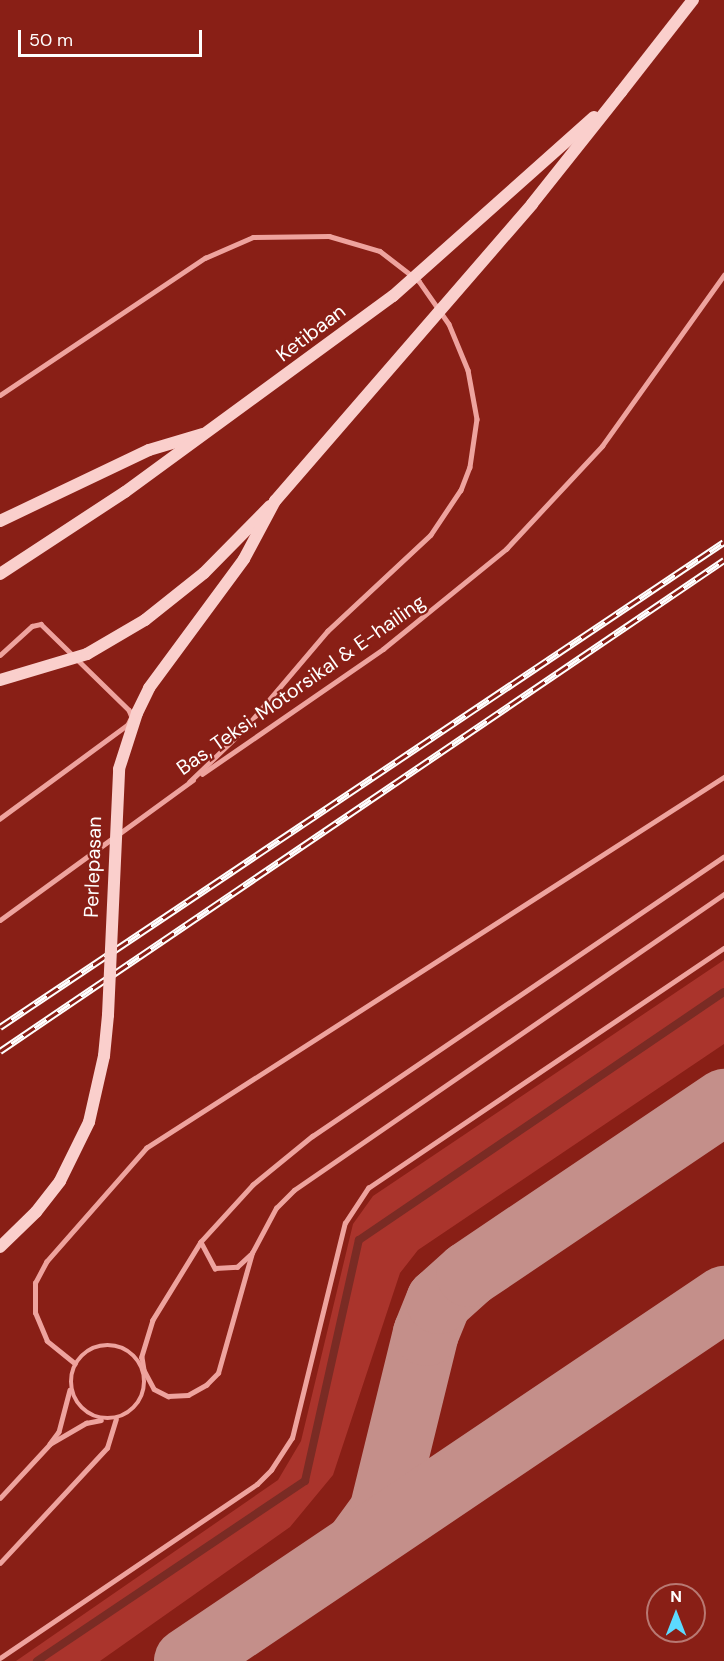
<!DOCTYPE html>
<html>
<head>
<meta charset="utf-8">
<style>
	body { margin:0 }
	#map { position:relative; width:724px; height:1661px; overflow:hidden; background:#891f16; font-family:"DM Sans",sans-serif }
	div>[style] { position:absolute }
	.green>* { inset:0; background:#aa342c }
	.stream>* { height:8px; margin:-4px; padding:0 4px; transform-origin:4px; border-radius:4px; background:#7a2b24 }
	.taxiway>* { height:66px; margin:-33px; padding:0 33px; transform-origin:33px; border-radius:33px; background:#c48f8a }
	.service>* { height:4.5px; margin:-2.25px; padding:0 2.25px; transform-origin:2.25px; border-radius:2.25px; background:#eea39e }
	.service>.ring { margin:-2.25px; padding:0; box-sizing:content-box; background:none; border:4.5px solid #eea39e; border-radius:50% }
	.secondary>* { height:12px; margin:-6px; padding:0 6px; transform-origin:6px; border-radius:6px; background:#facfcc }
	.rail>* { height:7px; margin-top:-3.5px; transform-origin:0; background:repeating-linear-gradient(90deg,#891f16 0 14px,#fff 0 28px); box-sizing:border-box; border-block:2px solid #fff }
	.secondary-bridge>* { height:12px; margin:-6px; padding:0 6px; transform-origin:6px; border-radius:6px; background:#facfcc }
	span { translate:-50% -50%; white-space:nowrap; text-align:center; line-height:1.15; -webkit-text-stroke:4.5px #891f16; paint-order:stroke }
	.street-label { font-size:20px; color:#fff }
	.north { position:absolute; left:646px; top:1583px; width:60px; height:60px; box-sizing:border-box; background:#891f16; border:2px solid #b87973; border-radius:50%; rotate:0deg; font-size:16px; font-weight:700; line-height:24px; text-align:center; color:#fff }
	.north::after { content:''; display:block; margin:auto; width:21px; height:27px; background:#5cdaff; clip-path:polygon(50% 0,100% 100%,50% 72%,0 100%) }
	.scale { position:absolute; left:18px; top:30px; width:184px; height:27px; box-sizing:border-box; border:3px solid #fff; border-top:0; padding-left:8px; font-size:18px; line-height:21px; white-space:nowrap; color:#fff; -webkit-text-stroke:4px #891f16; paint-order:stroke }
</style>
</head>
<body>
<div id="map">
	<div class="green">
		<i style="clip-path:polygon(724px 960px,724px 1044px,418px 1250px,400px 1273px,333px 1475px,290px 1527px,100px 1661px,16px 1661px,278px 1480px,301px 1441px,353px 1224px,373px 1196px)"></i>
	</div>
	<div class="stream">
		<i style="left:37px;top:1661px;width:323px;rotate:-33.9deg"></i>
		<i style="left:305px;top:1481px;width:247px;rotate:-77.4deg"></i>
		<i style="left:359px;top:1240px;width:441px;rotate:-34.2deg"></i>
	</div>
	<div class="taxiway">
		<i style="left:358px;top:1545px;width:41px;rotate:-54deg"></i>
		<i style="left:382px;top:1512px;width:184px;rotate:-76.2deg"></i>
		<i style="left:426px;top:1333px;width:35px;rotate:-68deg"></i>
		<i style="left:439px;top:1301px;width:40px;rotate:-42deg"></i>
		<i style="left:469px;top:1274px;width:308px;rotate:-34deg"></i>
		<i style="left:187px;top:1661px;width:648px;rotate:-33.98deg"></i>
	</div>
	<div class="service">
		<i style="left:0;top:395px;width:247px;rotate:-33.8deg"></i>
		<i style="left:205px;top:258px;width:52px;rotate:-23.6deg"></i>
		<i style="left:253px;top:237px;width:76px;rotate:-0.8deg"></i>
		<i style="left:329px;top:236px;width:53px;rotate:16.4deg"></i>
		<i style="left:380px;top:251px;width:49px;rotate:37.6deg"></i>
		<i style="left:419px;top:281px;width:52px;rotate:55.1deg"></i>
		<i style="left:449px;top:324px;width:50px;rotate:67.6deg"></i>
		<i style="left:468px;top:370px;width:50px;rotate:79.6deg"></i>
		<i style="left:477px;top:419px;width:49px;rotate:98.3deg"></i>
		<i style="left:470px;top:467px;width:25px;rotate:111deg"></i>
		<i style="left:461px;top:490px;width:54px;rotate:123.7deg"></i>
		<i style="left:431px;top:535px;width:141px;rotate:137deg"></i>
		<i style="left:328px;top:631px;width:130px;rotate:130.3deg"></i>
		<i style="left:244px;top:730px;width:75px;rotate:136.1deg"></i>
		<i style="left:0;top:655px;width:43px;rotate:-42.2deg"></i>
		<i style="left:32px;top:626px;width:9px;rotate:-13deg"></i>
		<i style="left:41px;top:624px;width:123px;rotate:44.3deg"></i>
		<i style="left:129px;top:710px;width:8px;rotate:67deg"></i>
		<i style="left:132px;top:717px;width:9px;rotate:117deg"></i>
		<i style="left:128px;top:725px;width:159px;rotate:143.7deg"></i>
		<i style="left:202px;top:774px;width:220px;rotate:-34.6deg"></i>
		<i style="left:383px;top:649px;width:159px;rotate:-39.1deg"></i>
		<i style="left:506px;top:549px;width:141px;rotate:-47deg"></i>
		<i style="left:602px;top:446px;width:210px;rotate:-54.5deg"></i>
		<i style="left:120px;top:833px;width:90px;rotate:-36deg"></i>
		<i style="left:724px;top:857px;width:497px;rotate:145.8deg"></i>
		<i style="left:313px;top:1136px;width:77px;rotate:140.8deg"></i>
		<i style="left:253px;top:1185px;width:77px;rotate:132.4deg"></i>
		<i style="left:201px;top:1242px;width:92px;rotate:121.6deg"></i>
		<i style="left:153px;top:1320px;width:39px;rotate:107deg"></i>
		<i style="left:142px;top:1357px;width:13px;rotate:81deg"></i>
		<i style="left:144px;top:1370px;width:21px;rotate:62deg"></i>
		<i style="left:154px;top:1389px;width:16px;rotate:27deg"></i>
		<i style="left:168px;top:1396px;width:20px;rotate:-3deg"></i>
		<i style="left:188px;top:1395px;width:21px;rotate:-29deg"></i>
		<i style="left:206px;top:1385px;width:17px;rotate:-45deg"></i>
		<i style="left:218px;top:1373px;width:125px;rotate:-74.2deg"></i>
		<i style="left:252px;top:1253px;width:51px;rotate:-61.9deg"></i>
		<i style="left:276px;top:1208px;width:25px;rotate:-45deg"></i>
		<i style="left:294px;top:1190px;width:522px;rotate:-34.54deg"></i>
		<i style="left:0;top:920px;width:140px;rotate:-36deg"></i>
		<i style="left:201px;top:1242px;width:30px;rotate:62deg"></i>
		<i style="left:215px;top:1268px;width:22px;rotate:-3deg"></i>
		<i style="left:237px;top:1267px;width:18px;rotate:-43deg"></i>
		<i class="ring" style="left:71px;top:1345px;width:69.5px;height:69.5px"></i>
		<i style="left:75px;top:1364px;width:36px;rotate:-141deg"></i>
		<i style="left:47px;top:1341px;width:30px;rotate:-113deg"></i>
		<i style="left:35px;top:1313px;width:30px;rotate:-90deg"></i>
		<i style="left:35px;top:1283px;width:24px;rotate:-62deg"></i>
		<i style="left:46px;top:1262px;width:152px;rotate:-48.7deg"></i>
		<i style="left:146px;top:1148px;width:687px;rotate:-32.7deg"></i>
		<i style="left:70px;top:1390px;width:43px;rotate:104.7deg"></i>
		<i style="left:59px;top:1432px;width:15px;rotate:127deg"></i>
		<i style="left:50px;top:1444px;width:42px;rotate:-30.3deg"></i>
		<i style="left:86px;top:1423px;width:15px;rotate:-11deg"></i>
		<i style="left:0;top:1498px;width:74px;rotate:-47.2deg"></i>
		<i style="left:0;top:1563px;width:157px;rotate:-47.1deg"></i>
		<i style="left:107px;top:1448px;width:30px;rotate:-73deg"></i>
		<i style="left:0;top:1658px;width:310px;rotate:-34.1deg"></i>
		<i style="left:257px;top:1484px;width:20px;rotate:-45deg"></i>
		<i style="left:271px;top:1470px;width:38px;rotate:-57deg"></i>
		<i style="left:292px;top:1438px;width:221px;rotate:-76.2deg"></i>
		<i style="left:345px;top:1223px;width:42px;rotate:-56.7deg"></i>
		<i style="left:368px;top:1188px;width:429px;rotate:-34deg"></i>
	</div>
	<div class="secondary">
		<i style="left:621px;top:92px;width:117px;rotate:-52deg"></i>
		<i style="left:0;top:521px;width:165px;rotate:-25.5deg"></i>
		<i style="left:149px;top:450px;width:56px;rotate:-16.5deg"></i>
		<i style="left:145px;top:620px;width:75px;rotate:-38.5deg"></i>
		<i style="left:204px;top:573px;width:94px;rotate:-45.4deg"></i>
	</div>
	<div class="rail">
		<i style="left:0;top:1027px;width:871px;rotate:-33.82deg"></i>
		<i style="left:0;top:1051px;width:875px;rotate:-34.14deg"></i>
	</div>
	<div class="secondary-bridge">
		<i style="left:0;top:574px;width:149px;rotate:-33.3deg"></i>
		<i style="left:125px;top:492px;width:332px;rotate:-36.2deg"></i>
		<i style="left:393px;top:296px;width:269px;rotate:-41.7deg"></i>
		<i style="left:0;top:680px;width:91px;rotate:-16.6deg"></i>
		<i style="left:87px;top:654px;width:67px;rotate:-30.4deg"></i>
		<i style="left:0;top:1247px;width:50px;rotate:-44.2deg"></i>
		<i style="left:36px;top:1212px;width:39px;rotate:-52deg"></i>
		<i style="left:60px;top:1181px;width:66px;rotate:-63.8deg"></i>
		<i style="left:89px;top:1122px;width:68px;rotate:-77.2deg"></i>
		<i style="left:104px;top:1056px;width:41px;rotate:-84.4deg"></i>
		<i style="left:108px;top:1015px;width:246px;rotate:-87.4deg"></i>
		<i style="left:119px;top:769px;width:59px;rotate:-72.2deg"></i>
		<i style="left:137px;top:713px;width:28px;rotate:-64deg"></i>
		<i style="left:149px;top:688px;width:160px;rotate:-53.6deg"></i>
		<i style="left:244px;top:559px;width:66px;rotate:-61.9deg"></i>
		<i style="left:275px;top:501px;width:393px;rotate:-49.1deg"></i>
		<i style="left:532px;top:204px;width:143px;rotate:-51.5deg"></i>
	</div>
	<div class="street-label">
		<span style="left:311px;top:333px;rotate:-37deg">Ketibaan</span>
		<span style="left:301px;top:685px;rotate:-35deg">Bas, Teksi, Motorsikal &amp; E-hailing</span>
		<span style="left:93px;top:867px;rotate:-88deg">Perlepasan</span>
	</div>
	<div class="north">N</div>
	<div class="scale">50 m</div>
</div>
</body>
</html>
